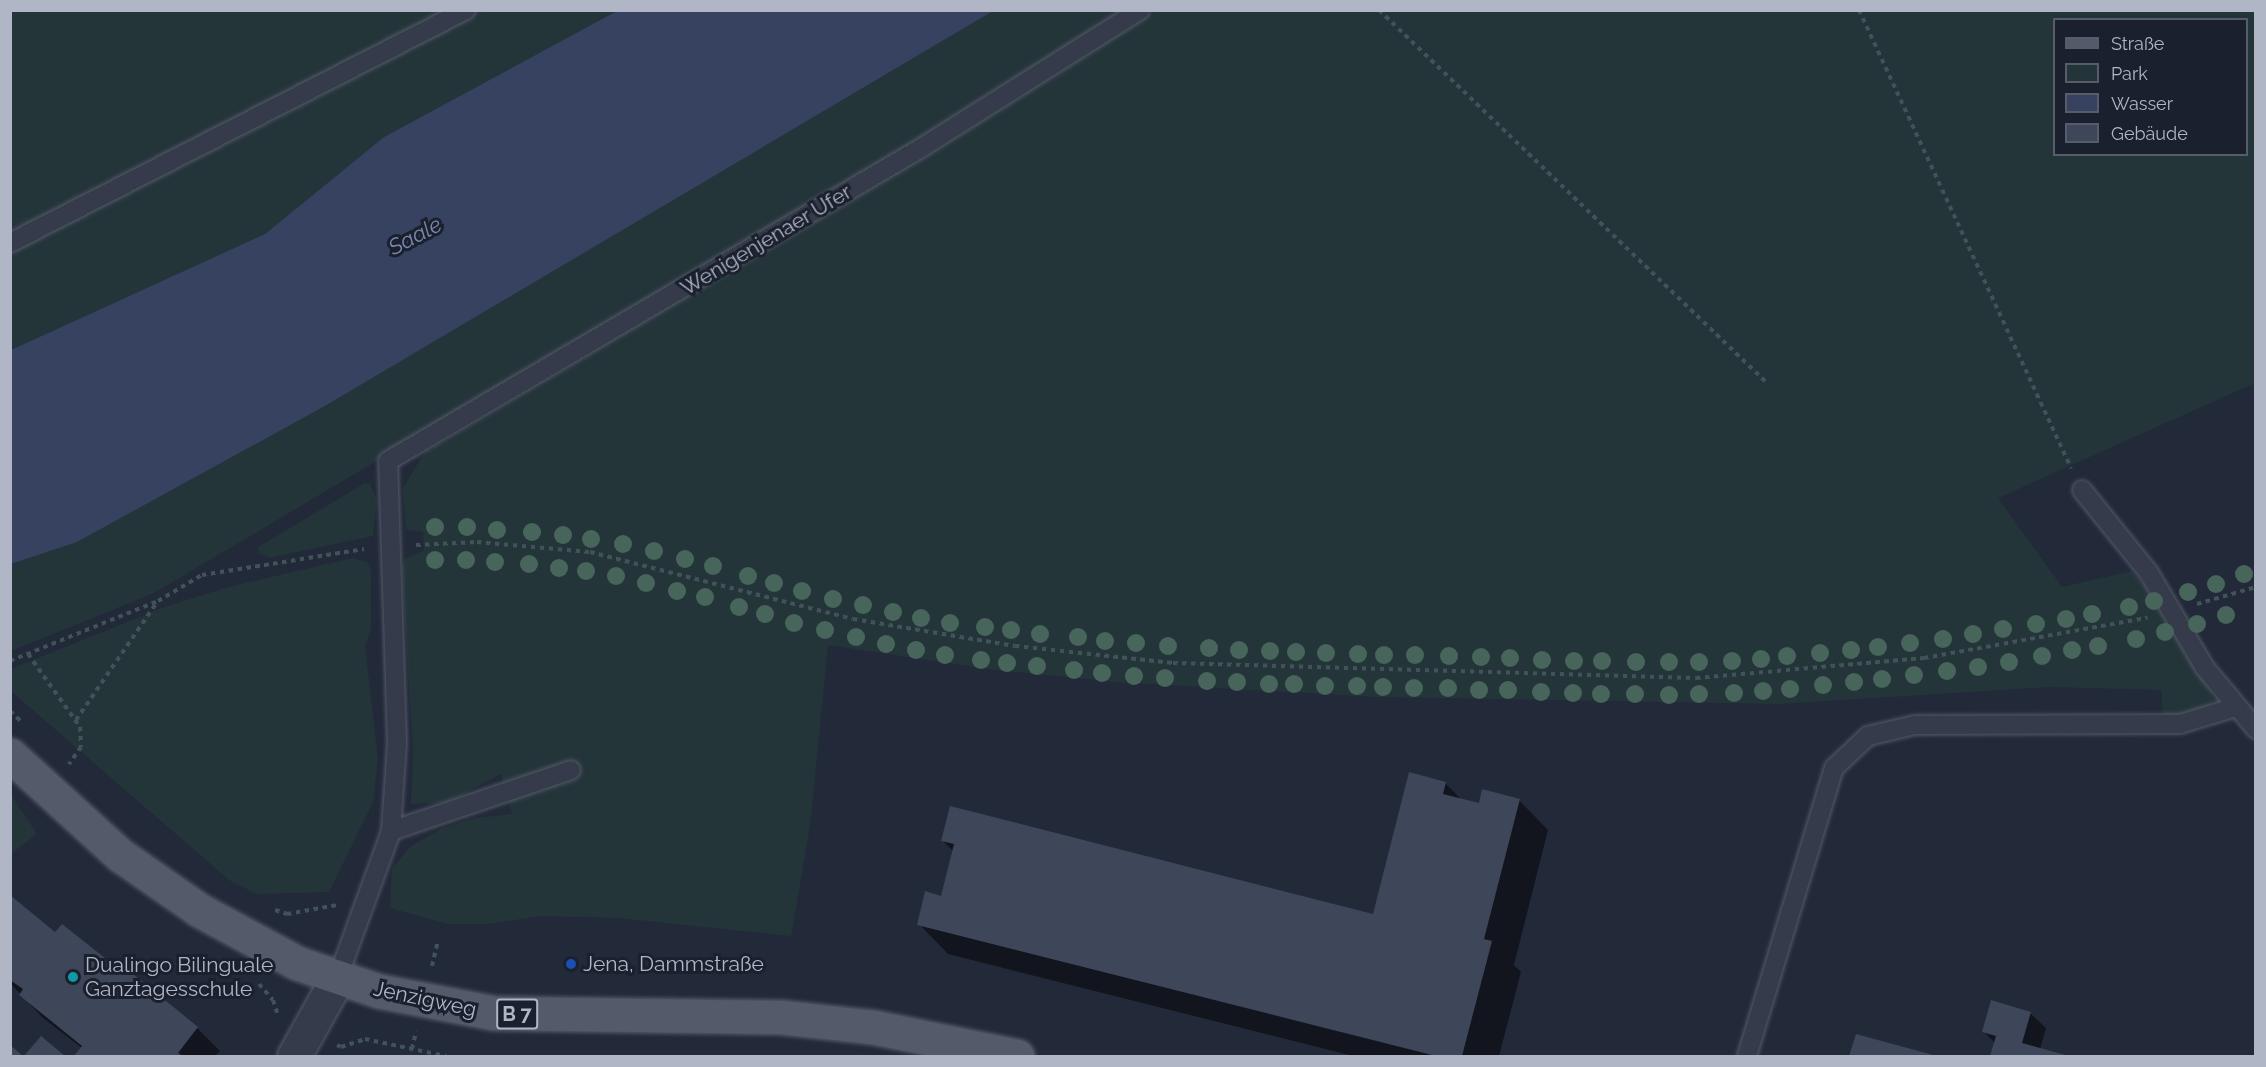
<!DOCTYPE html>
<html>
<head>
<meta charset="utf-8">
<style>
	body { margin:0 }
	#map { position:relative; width:2266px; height:1067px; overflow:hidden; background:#222939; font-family:Raleway,sans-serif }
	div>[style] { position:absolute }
	.green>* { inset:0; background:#24353a }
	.water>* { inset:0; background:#364260 }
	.shadow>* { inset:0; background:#0007 }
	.building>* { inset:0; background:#3e4659 }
	.path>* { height:4px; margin-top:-2px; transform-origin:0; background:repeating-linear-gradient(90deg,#415258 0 4.5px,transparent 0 9px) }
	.roads { filter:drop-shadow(0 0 2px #535967) drop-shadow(0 0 2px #535967) }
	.service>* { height:18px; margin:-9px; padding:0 9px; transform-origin:9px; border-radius:9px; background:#353b4a }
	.minor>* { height:33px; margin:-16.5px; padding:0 16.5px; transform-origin:16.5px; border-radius:16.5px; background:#353b4a }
	.primary>* { height:33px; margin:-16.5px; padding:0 16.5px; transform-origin:16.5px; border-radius:16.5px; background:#535a6a }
	.trees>* { width:18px; height:18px; margin:-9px; border-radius:50%; background:#48655c }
	.dots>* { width:16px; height:16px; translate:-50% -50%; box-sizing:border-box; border:3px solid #1b202e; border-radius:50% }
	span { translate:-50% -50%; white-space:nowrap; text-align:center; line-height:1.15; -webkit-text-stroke:6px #1b202e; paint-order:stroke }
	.shield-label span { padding:2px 4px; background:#1b202e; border:2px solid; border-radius:4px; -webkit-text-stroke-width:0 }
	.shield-label { font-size:20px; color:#b0b6c6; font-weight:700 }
	.street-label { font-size:21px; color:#b0b6c6 }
	.poi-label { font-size:21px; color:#b0b6c6 }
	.left { translate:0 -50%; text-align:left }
	.water-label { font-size:22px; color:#7889ad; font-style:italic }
	.frame { position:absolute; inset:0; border:12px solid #b0b6c6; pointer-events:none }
	.legend { position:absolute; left:2053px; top:18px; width:195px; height:138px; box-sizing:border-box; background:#1b202e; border:2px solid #575c6b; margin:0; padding:8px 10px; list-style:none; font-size:18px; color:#b0b6c6 }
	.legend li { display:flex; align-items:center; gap:12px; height:30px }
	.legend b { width:30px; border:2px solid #575c6b }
</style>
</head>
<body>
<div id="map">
	<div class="green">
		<i style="clip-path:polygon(10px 11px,619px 11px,384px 137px,265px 234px,11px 350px)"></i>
		<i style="clip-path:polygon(993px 11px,1124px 11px,917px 140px,154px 593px,11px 651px,11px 564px,77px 542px,325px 406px)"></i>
		<i style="clip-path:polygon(evenodd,1155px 11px,2255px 11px,2255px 383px,1998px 498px,2062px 587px,2132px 571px,2163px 608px,2208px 685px,2214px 700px,2207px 711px,2163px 715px,2161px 690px,2050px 687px,1779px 704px,1376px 697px,1117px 682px,995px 670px,828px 645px,810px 826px,791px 936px,619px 918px,540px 916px,488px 924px,448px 924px,390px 908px,392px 868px,410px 847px,443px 828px,476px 818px,512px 814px,501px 774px,449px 802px,411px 804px,413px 751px,402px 567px,405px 559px,424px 550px,423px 532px,406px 530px,403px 488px,425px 452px,925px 154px,1155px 11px,2054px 20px,2246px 20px,2246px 154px,2054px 154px,2054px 20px)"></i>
		<i style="clip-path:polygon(365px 483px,370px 484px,377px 500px,373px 536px,269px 558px,258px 553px,258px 547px)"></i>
		<i style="clip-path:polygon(353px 558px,367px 562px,371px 570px,371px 629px,365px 645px,378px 760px,373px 802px,329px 892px,257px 894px,229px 880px,11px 691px,11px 669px,162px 608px,228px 587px)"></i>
		<i style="clip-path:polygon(11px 795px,37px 834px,11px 854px,10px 854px)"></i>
	</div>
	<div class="water">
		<i style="clip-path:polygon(619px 10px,993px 11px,325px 406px,77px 542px,11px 564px,11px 350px,265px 234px,384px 137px)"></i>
	</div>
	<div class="shadow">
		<i style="clip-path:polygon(1445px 783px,1462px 800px,1480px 805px,1519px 800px,1548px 830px,1514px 965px,1521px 972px,1499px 1056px,1353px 1056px,948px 954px,919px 924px,942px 898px,954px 852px,943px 841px,1374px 916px)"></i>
		<i style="clip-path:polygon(10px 897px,56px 934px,124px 975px,197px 1028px,220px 1051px,215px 1056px,76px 1056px,82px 1048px,43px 1018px,10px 983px)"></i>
		<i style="clip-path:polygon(2030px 1013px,2046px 1028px,2040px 1049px,2066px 1056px,1991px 1056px,1995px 1043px,1984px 1032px)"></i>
		<i style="clip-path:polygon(1857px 1035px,1933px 1056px,1851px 1056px)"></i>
		<i style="clip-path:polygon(41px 1038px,63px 1056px,26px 1056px)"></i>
	</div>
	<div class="building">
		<i style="clip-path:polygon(1409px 772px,1446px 782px,1443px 794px,1479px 803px,1482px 789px,1520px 799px,1484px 939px,1492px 941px,1462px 1056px,1436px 1056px,917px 925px,925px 891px,941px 896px,954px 844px,941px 841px,950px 806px,1373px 914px)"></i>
		<i style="clip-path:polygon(10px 895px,55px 932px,62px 924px,124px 973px,127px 969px,198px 1027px,178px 1053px,183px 1056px,74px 1056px,82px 1046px,19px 995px,23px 989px,10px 980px)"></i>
		<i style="clip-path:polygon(1991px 1000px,2031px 1012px,2022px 1043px,2069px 1056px,1990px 1056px,1996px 1036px,1982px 1032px)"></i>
		<i style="clip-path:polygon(1856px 1034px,1937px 1056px,1849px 1056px)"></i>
		<i style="clip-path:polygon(41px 1036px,65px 1056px,24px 1056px)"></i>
		<i style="clip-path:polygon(10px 1045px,23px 1056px,10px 1056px)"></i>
	</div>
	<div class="path">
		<i style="left:1379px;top:10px;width:540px;rotate:43.87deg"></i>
		<i style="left:1859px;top:10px;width:505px;rotate:65.16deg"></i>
		<i style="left:416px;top:545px;width:61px;rotate:-2.8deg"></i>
		<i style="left:477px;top:542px;width:113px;rotate:5.1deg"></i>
		<i style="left:590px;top:552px;width:271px;rotate:14.3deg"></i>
		<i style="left:853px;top:619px;width:164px;rotate:9.5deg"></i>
		<i style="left:1015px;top:646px;width:159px;rotate:6.1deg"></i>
		<i style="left:1173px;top:663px;width:523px;rotate:1.64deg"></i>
		<i style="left:1696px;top:678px;width:229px;rotate:-5deg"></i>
		<i style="left:1924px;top:658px;width:227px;rotate:-10.2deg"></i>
		<i style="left:2197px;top:604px;width:61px;rotate:-16.1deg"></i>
		<i style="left:28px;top:654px;width:90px;rotate:54.5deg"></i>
		<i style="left:80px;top:727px;width:20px;rotate:87deg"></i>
		<i style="left:81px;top:747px;width:21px;rotate:125deg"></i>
		<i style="left:10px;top:661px;width:160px;rotate:-22.1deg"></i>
		<i style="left:158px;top:601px;width:51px;rotate:-30.6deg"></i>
		<i style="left:202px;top:575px;width:164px;rotate:-9.1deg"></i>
		<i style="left:10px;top:711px;width:18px;rotate:43deg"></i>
		<i style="left:76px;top:720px;width:143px;rotate:-55.5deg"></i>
		<i style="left:275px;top:910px;width:13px;rotate:18deg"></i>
		<i style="left:287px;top:914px;width:51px;rotate:-10.2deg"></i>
		<i style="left:432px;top:966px;width:27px;rotate:-77deg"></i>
		<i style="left:259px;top:984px;width:21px;rotate:49deg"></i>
		<i style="left:273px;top:1000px;width:16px;rotate:72deg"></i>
		<i style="left:337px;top:1045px;width:4px;rotate:27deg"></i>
		<i style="left:341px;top:1047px;width:25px;rotate:-18deg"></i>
		<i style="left:365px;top:1039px;width:83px;rotate:11.9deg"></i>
		<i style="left:412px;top:1049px;width:18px;rotate:-77deg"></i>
	</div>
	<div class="roads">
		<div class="service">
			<i style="left:10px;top:243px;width:512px;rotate:-27.07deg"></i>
			<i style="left:2082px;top:490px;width:107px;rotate:51.1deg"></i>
			<i style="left:2149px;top:573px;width:110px;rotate:59.5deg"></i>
			<i style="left:2205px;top:668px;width:80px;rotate:50.1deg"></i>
			<i style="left:391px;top:831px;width:190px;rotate:-18.7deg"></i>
			<i style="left:338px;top:977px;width:155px;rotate:-70deg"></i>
			<i style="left:391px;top:831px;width:87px;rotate:-86.1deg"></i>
			<i style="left:397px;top:744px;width:283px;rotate:-91.8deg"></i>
			<i style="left:388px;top:461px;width:618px;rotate:-30.42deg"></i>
			<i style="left:921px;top:148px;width:259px;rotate:-32.2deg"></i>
			<i style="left:1747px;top:1056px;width:301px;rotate:-73.2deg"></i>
			<i style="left:1834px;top:768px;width:47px;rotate:-43.3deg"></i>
			<i style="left:1868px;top:736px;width:48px;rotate:-13.2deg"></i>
			<i style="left:1915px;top:725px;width:265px;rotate:-0.2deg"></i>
			<i style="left:2180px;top:724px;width:59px;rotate:-16.9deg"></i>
		</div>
		<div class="minor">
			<i style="left:294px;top:1056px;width:90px;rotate:-60.9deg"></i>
		</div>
		<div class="primary">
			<i style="left:10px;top:755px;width:149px;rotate:42.3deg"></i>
			<i style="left:120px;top:855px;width:96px;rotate:34.8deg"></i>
			<i style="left:199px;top:910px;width:111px;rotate:28.4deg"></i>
			<i style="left:297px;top:963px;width:87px;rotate:18.9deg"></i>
			<i style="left:379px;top:991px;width:117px;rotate:10.8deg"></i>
			<i style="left:494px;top:1013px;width:287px;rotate:0.8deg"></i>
			<i style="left:781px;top:1017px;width:93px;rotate:6.2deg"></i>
			<i style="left:873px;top:1027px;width:147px;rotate:11.4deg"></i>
		</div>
	</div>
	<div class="trees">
		<i style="left:435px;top:527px"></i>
		<i style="left:467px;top:527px"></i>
		<i style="left:497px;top:530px"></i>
		<i style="left:532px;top:532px"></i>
		<i style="left:563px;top:535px"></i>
		<i style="left:591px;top:539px"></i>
		<i style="left:623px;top:544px"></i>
		<i style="left:654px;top:551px"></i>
		<i style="left:685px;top:559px"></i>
		<i style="left:435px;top:560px"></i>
		<i style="left:466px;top:560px"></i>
		<i style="left:495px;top:562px"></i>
		<i style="left:529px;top:564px"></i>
		<i style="left:713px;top:566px"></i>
		<i style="left:559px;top:568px"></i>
		<i style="left:586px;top:571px"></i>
		<i style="left:2244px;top:574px"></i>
		<i style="left:616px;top:576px"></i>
		<i style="left:748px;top:576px"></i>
		<i style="left:646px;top:583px"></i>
		<i style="left:774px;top:583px"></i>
		<i style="left:2216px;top:584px"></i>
		<i style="left:677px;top:591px"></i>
		<i style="left:802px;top:591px"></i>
		<i style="left:2188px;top:592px"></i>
		<i style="left:705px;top:597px"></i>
		<i style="left:833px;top:599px"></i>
		<i style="left:2154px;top:601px"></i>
		<i style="left:863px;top:605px"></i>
		<i style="left:739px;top:607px"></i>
		<i style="left:2129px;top:607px"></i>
		<i style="left:893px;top:612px"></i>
		<i style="left:765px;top:614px"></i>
		<i style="left:2092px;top:614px"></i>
		<i style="left:2226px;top:615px"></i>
		<i style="left:921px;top:618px"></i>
		<i style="left:2066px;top:619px"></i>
		<i style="left:794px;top:623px"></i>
		<i style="left:950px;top:623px"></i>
		<i style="left:2036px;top:624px"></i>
		<i style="left:2197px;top:624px"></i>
		<i style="left:985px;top:627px"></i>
		<i style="left:2003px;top:629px"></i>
		<i style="left:825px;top:630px"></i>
		<i style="left:1011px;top:630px"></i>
		<i style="left:2165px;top:632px"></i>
		<i style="left:1040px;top:634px"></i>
		<i style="left:1973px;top:634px"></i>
		<i style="left:856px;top:637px"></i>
		<i style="left:1078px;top:637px"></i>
		<i style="left:1943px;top:639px"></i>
		<i style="left:2136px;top:639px"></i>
		<i style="left:1105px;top:641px"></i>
		<i style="left:1136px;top:643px"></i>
		<i style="left:1910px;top:643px"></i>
		<i style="left:886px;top:644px"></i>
		<i style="left:1168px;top:646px"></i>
		<i style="left:2098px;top:646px"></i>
		<i style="left:1878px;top:647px"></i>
		<i style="left:1209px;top:648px"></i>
		<i style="left:916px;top:650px"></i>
		<i style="left:1239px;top:650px"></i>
		<i style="left:1851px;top:650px"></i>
		<i style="left:2072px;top:650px"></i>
		<i style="left:1270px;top:651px"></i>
		<i style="left:1296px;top:652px"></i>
		<i style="left:1326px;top:653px"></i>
		<i style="left:1820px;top:653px"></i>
		<i style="left:1358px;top:654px"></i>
		<i style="left:945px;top:655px"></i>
		<i style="left:1384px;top:655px"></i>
		<i style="left:1415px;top:655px"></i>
		<i style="left:1449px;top:656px"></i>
		<i style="left:1787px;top:656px"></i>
		<i style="left:2042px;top:656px"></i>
		<i style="left:1481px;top:657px"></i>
		<i style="left:1510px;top:658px"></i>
		<i style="left:1761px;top:659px"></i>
		<i style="left:981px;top:660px"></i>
		<i style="left:1542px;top:660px"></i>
		<i style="left:1574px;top:661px"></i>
		<i style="left:1602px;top:661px"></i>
		<i style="left:1732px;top:661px"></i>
		<i style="left:1636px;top:662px"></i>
		<i style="left:1669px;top:662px"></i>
		<i style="left:1699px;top:662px"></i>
		<i style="left:2009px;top:662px"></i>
		<i style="left:1007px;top:663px"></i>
		<i style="left:1037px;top:666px"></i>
		<i style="left:1978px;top:667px"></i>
		<i style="left:1074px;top:670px"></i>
		<i style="left:1947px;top:671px"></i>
		<i style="left:1102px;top:673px"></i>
		<i style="left:1914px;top:675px"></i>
		<i style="left:1134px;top:676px"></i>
		<i style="left:1165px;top:678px"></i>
		<i style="left:1882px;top:679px"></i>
		<i style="left:1207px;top:681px"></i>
		<i style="left:1237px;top:682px"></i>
		<i style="left:1854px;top:682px"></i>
		<i style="left:1269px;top:684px"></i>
		<i style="left:1294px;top:684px"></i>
		<i style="left:1823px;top:685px"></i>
		<i style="left:1325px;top:686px"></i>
		<i style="left:1357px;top:686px"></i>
		<i style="left:1383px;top:687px"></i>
		<i style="left:1414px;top:688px"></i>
		<i style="left:1448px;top:688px"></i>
		<i style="left:1790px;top:689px"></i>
		<i style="left:1479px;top:690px"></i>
		<i style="left:1508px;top:690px"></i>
		<i style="left:1763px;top:691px"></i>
		<i style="left:1541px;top:692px"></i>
		<i style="left:1573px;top:693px"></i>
		<i style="left:1734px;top:693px"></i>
		<i style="left:1601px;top:694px"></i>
		<i style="left:1635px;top:694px"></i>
		<i style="left:1699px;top:694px"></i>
		<i style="left:1669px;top:695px"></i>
	</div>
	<div class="dots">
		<i style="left:571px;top:964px;background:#1a4fb4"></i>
		<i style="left:73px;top:977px;background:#0f9aa8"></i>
	</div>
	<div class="shield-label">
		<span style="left:517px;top:1014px">B 7</span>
	</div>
	<div class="street-label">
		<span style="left:766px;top:240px;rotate:-31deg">Wenigenjenaer Ufer</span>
		<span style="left:425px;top:999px;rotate:12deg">Jenzigweg</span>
	</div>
	<div class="poi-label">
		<span class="left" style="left:583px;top:964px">Jena, Dammstraße</span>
		<span class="left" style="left:85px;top:977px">Dualingo Bilinguale<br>Ganztagesschule</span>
	</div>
	<div class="water-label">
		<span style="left:415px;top:236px;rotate:-28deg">Saale</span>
	</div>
	<div class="frame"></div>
	<ul class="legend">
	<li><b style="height:8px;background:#535a6a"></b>Straße</li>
	<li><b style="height:16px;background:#24353a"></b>Park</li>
	<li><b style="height:16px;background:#364260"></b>Wasser</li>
	<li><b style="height:16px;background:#3e4659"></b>Gebäude</li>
	</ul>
</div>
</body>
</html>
